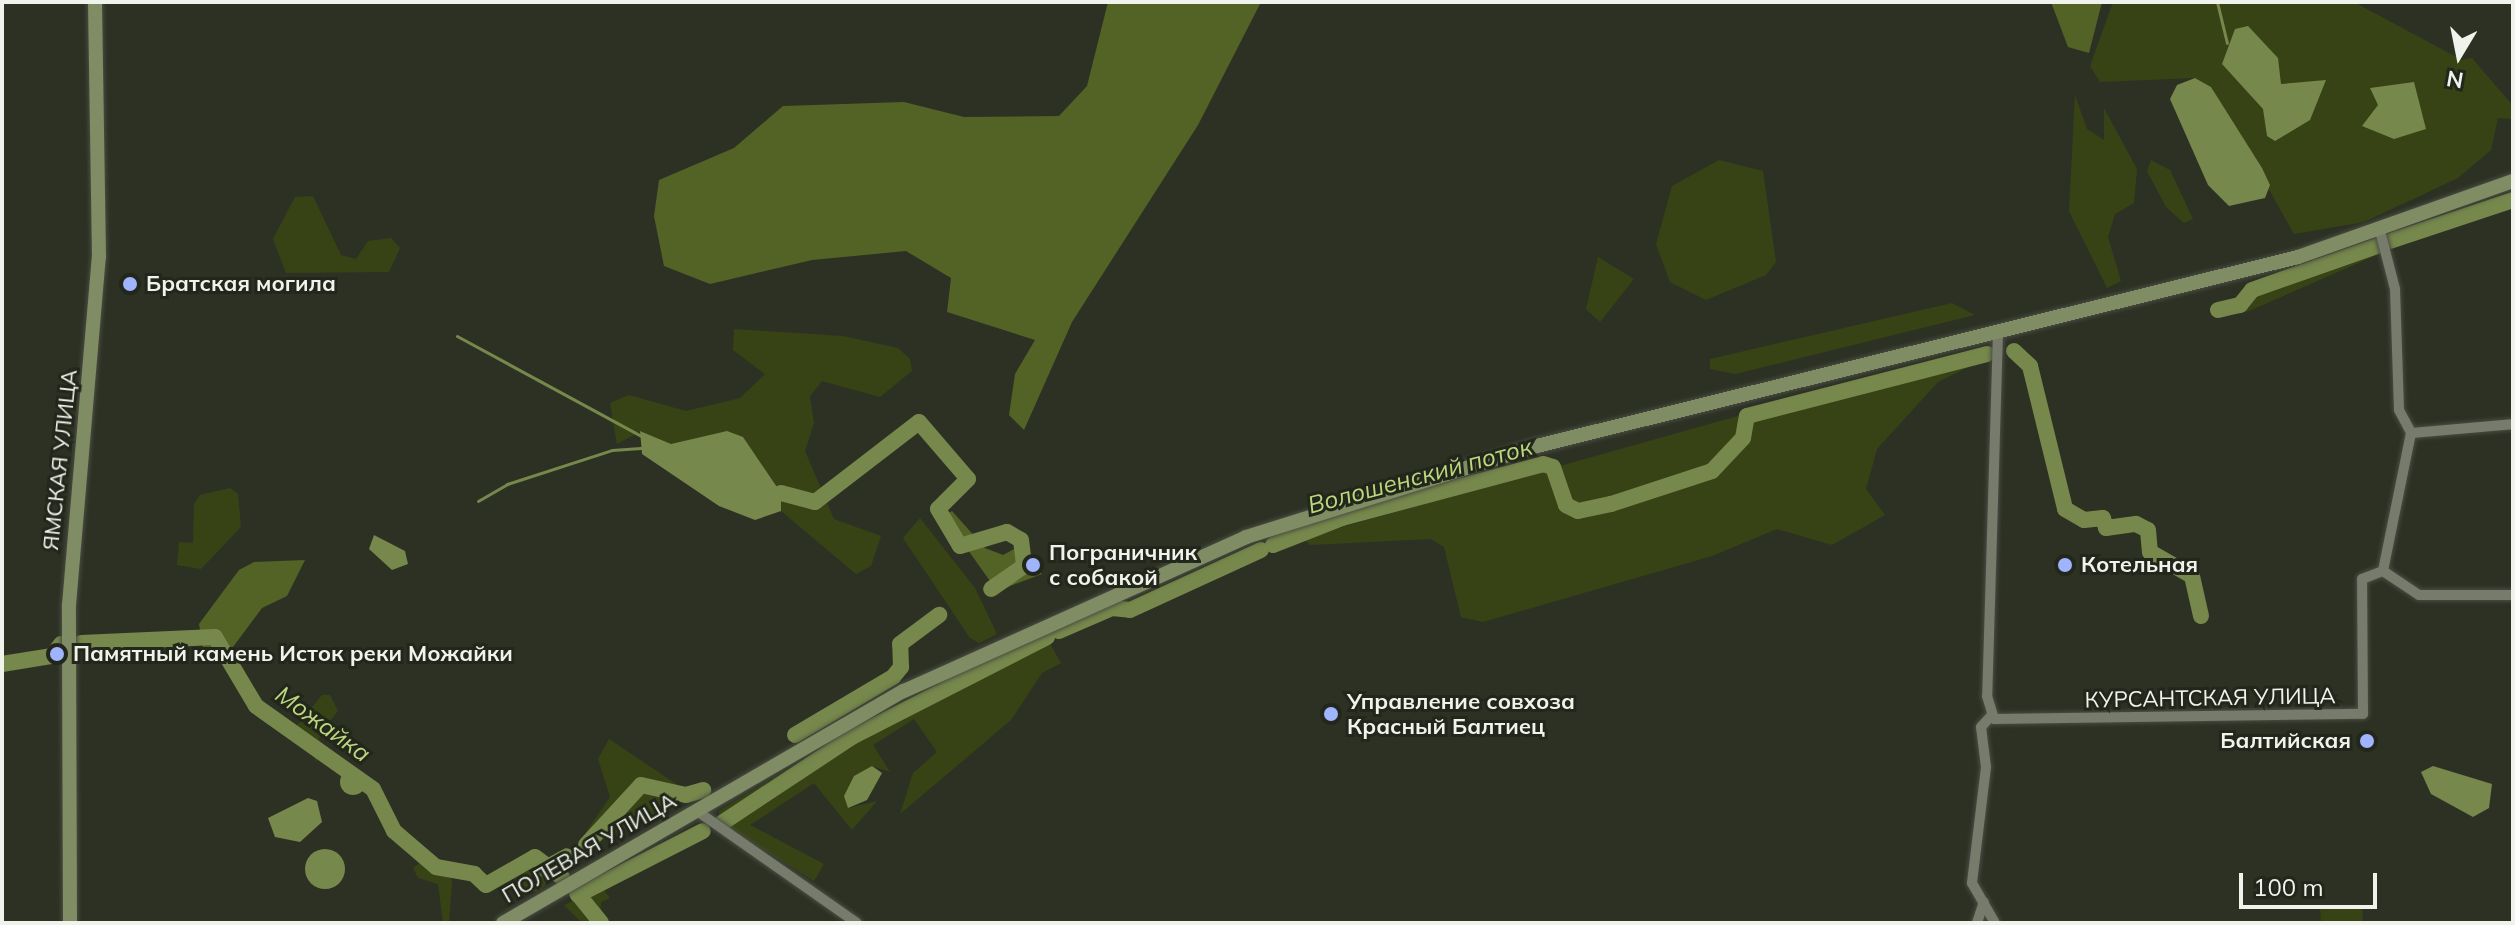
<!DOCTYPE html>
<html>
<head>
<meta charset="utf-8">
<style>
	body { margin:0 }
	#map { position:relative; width:2515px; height:925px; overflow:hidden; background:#2d3124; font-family:Mulish,sans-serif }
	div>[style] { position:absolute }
	.green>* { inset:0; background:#374315 }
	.round { border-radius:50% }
	.forest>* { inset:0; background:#536326 }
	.water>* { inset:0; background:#76884b }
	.stream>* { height:3px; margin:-1.5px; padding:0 1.5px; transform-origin:1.5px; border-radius:1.5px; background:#76884b }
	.river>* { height:16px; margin:-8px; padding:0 8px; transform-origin:8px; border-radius:8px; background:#76884b }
	.roads { filter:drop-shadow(0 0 2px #4a4d42) drop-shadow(0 0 2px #4a4d42) }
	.street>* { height:10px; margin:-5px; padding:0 5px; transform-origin:5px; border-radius:5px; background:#767b6c }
	.secondary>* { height:14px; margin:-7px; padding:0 7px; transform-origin:7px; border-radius:7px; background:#808c64 }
	.dots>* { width:22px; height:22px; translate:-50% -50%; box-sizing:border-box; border:4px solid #23271b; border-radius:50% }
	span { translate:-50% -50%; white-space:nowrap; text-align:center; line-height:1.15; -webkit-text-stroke:6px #23271b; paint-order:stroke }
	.poi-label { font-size:22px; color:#f0f3eb; font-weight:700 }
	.left { translate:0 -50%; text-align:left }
	.right { translate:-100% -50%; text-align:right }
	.street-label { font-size:22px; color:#f0f3eb }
	.water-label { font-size:24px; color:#bdd77e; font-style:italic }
	.frame { position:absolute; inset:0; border:4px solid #f0f3eb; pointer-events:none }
	.north { position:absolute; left:2419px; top:16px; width:80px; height:80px; -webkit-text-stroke:6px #23271b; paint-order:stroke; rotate:190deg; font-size:22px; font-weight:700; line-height:32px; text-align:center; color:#f0f3eb }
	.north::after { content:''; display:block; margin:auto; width:28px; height:36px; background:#f0f3eb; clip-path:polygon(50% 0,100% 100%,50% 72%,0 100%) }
	.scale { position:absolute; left:2239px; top:873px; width:138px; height:36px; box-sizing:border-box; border:4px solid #f0f3eb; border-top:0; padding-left:10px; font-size:24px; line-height:28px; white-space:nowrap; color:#f0f3eb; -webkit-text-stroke:6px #23271b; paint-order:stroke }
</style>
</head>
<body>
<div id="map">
	<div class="green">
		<i style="clip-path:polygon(2113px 2px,2354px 2px,2462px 60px,2472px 58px,2513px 106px,2513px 119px,2498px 118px,2491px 150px,2458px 178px,2364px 222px,2294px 234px,2211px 87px,2195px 78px,2100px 82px,2090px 66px)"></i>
		<i style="clip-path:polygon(2075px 95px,2087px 129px,2104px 140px,2104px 108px,2137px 169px,2134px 203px,2115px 214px,2108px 237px,2121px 281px,2107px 288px,2069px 211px)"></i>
		<i style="clip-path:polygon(1719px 160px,1763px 171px,1776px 262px,1766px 275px,1706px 300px,1670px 282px,1656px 244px,1672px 186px)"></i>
		<i style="clip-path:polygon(2151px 160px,2170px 170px,2193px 219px,2184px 223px,2166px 207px,2147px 171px)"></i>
		<i style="clip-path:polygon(313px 196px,341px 255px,356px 259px,368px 241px,391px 238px,400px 248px,389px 272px,286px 273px,273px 239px,295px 197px)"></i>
		<i style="clip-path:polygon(2368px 247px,2379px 254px,2249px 311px,2238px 314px,2228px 302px,2279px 276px)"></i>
		<i style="clip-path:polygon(1598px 257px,1634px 279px,1600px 322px,1586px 309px)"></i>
		<i style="clip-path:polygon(1952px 303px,1975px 315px,1735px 374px,1710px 369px,1710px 359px)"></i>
		<i style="clip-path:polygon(734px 329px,843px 336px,898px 348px,910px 359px,912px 371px,880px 397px,822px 381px,810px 396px,814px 423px,805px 451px,834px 519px,881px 536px,871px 566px,856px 574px,781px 511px,781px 493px,750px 448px,671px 444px,641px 431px,617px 444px,610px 403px,629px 395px,686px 411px,740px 398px,765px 374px,733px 350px)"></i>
		<i style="clip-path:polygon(1966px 352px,1982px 360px,1938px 382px,1877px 449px,1866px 489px,1885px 515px,1832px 545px,1777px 529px,1712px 556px,1483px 622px,1461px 617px,1444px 547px,1431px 539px,1310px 545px,1303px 538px)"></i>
		<i style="clip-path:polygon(230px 488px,238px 494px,241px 527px,201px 569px,177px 565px,179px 542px,193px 543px,194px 504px,200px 495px)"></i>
		<i style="clip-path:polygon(920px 518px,975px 588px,997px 634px,979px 643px,970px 638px,903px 538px)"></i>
		<i style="clip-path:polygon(1045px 635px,1061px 663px,1042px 673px,1011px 720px,900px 814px,913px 773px,937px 752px,914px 719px,873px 745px,890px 772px,872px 766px,853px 783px,848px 808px,877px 801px,852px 830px,814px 783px,750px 825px,824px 864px,814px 881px,719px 822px,719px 811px,799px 762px)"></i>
		<i style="clip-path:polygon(322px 695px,330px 695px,338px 711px,320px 733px,317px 762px,295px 728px)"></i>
		<i style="clip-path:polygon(609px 739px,682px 788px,683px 800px,589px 846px,582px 838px,610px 797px,598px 759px)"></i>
		<i style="clip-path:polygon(432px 855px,452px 880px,449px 923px,443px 923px,438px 884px,418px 878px,413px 868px)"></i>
		<i class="round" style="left:519px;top:864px;width:28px;height:28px"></i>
		<i style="clip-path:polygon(602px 888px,610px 898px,601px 902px,600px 923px,582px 923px,564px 905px)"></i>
		<i style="clip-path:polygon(2362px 905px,2363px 923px,2321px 923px,2320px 907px)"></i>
	</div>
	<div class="forest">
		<i style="clip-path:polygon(1108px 2px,1261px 2px,1198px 125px,1072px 322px,1024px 430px,1009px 415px,1015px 374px,1035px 340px,947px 312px,951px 278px,906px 251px,812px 260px,710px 284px,664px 266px,654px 216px,659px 180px,734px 148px,783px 106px,904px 102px,964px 117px,1059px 116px,1087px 86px)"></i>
		<i style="clip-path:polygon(2051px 2px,2102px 2px,2089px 53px,2068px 47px)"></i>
		<i style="clip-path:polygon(952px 511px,985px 548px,1003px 555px,1016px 548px,1042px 574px,997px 591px,944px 516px)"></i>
		<i style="clip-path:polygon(305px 560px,287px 596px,262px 608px,233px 647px,213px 656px,203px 648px,199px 624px,239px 570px,254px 562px)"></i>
	</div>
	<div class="water">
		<i style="clip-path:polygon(2248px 26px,2278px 58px,2281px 84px,2326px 80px,2310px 120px,2275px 141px,2267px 136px,2263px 109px,2222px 64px,2235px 29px)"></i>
		<i style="clip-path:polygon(2195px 78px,2211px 87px,2262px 168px,2270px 185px,2265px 198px,2229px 206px,2208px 185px,2170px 99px,2177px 85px)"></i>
		<i style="clip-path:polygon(2414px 82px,2426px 129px,2394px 139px,2362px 126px,2378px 105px,2370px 88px)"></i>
		<i style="clip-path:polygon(640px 431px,671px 444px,727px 431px,743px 437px,781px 493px,781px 511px,755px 520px,719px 506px,642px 454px)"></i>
		<i style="clip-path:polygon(374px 535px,405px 551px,408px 564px,392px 570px,369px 549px)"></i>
		<i style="clip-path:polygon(872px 766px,882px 773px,867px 800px,848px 808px,844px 796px,854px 776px)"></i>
		<i style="clip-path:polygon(2433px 766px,2492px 784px,2489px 808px,2473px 817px,2431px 794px,2421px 772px)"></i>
		<i class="round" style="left:340px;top:769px;width:26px;height:26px"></i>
		<i style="clip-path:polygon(308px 798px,317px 801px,322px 822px,300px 842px,275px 837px,268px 818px)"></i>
		<i class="round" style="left:305px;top:849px;width:40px;height:40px"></i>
	</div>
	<div class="stream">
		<i style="left:2217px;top:2px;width:42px;rotate:76.3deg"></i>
		<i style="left:457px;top:336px;width:212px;rotate:28.5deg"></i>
		<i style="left:478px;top:501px;width:34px;rotate:-30deg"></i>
		<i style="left:507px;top:484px;width:110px;rotate:-17.9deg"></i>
		<i style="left:612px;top:450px;width:32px;rotate:-4deg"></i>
	</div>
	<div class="river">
		<i style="left:2390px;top:241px;width:130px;rotate:-18.4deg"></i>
		<i style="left:2218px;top:310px;width:23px;rotate:-13deg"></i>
		<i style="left:2240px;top:305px;width:19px;rotate:-51deg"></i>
		<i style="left:2252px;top:290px;width:133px;rotate:-19.4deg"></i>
		<i style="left:2014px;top:351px;width:22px;rotate:43deg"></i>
		<i style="left:2030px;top:366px;width:147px;rotate:76.2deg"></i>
		<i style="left:2065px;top:509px;width:22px;rotate:30deg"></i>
		<i style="left:2084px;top:520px;width:19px;rotate:-6deg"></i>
		<i style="left:2103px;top:518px;width:10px;rotate:73deg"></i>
		<i style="left:2106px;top:528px;width:30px;rotate:-8deg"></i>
		<i style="left:2136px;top:524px;width:13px;rotate:27deg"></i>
		<i style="left:2148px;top:530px;width:22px;rotate:85deg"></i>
		<i style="left:2150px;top:552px;width:48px;rotate:29.7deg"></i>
		<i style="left:2192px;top:576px;width:41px;rotate:77.3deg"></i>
		<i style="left:781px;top:493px;width:35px;rotate:15deg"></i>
		<i style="left:815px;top:502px;width:131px;rotate:-37.6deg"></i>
		<i style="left:919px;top:422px;width:75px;rotate:49.3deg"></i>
		<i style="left:968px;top:479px;width:42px;rotate:135deg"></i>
		<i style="left:938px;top:509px;width:43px;rotate:59.3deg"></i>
		<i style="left:960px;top:546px;width:49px;rotate:-16.6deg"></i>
		<i style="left:1007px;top:532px;width:16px;rotate:30deg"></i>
		<i style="left:1021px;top:540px;width:26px;rotate:83deg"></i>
		<i style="left:1024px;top:566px;width:40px;rotate:145.1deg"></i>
		<i style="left:1273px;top:545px;width:74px;rotate:-21.4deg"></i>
		<i style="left:1342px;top:518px;width:208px;rotate:-15deg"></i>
		<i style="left:1543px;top:464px;width:10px;rotate:17deg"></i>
		<i style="left:1553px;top:467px;width:40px;rotate:71.1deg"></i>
		<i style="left:1566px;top:505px;width:13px;rotate:27deg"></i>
		<i style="left:1578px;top:511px;width:34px;rotate:-12deg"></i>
		<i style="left:1611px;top:504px;width:106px;rotate:-18.1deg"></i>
		<i style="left:1712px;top:471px;width:45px;rotate:-46.8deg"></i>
		<i style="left:1743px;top:438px;width:22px;rotate:-80deg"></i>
		<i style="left:1747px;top:416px;width:248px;rotate:-14.5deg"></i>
		<i style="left:1059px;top:631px;width:58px;rotate:-23.5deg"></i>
		<i style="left:1112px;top:608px;width:18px;rotate:6deg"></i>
		<i style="left:1130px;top:610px;width:144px;rotate:-24.6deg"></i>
		<i style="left:81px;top:643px;width:134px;rotate:-2.6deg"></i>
		<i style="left:215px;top:637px;width:80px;rotate:59.3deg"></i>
		<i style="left:256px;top:706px;width:143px;rotate:35.4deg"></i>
		<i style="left:373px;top:789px;width:47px;rotate:63.4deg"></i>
		<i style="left:394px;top:831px;width:55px;rotate:40.6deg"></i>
		<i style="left:436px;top:867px;width:39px;rotate:10deg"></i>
		<i style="left:474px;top:874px;width:16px;rotate:43deg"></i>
		<i style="left:486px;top:885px;width:56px;rotate:-29.7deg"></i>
		<i style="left:535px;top:857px;width:34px;rotate:37deg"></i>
		<i style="left:2px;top:664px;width:51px;rotate:-9.1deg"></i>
		<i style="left:52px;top:656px;width:15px;rotate:-53deg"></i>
		<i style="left:795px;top:735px;width:114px;rotate:-30.6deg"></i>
		<i style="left:893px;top:677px;width:13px;rotate:-51deg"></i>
		<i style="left:901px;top:667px;width:23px;rotate:-92deg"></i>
		<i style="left:900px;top:644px;width:49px;rotate:-36.6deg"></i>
		<i style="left:722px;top:823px;width:156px;rotate:-33.5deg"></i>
		<i style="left:852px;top:737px;width:219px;rotate:-27.1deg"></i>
		<i style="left:586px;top:845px;width:81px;rotate:-47.5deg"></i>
		<i style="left:641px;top:785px;width:46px;rotate:12.5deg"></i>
		<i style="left:686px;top:795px;width:18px;rotate:-16deg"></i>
		<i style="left:544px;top:869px;width:26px;rotate:-29deg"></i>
		<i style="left:577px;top:893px;width:38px;rotate:51deg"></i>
		<i style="left:578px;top:895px;width:140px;rotate:-27.1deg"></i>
	</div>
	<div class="roads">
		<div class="street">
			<i style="left:2380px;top:231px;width:60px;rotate:75.5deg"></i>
			<i style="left:2395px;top:289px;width:121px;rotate:88.1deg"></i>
			<i style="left:2399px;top:410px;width:26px;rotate:62deg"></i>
			<i style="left:2411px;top:433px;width:141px;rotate:101.5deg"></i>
			<i style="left:1998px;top:332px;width:364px;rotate:91.7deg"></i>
			<i style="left:1987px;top:696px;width:24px;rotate:73deg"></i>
			<i style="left:1994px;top:719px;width:369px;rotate:-0.8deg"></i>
			<i style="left:2363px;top:714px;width:135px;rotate:-90.4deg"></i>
			<i style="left:2362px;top:579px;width:22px;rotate:-21deg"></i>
			<i style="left:2411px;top:433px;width:102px;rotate:-5deg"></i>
			<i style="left:2383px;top:571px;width:43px;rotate:33.7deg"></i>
			<i style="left:2419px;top:595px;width:94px"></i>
			<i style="left:1991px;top:716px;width:15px;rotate:132deg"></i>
			<i style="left:1981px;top:727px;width:40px;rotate:82.9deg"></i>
			<i style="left:1986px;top:767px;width:117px;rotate:96.9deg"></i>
			<i style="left:1972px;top:883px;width:46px;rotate:60.1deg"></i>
			<i style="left:697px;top:811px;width:195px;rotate:35deg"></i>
			<i style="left:1977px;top:923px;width:22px;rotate:-72deg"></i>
		</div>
		<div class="secondary">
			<i style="left:70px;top:923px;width:318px;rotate:-90.2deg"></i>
			<i style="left:69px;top:605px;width:349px;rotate:-85.1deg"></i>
			<i style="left:99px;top:257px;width:255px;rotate:-90.9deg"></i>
			<i style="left:503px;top:923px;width:463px;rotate:-30.1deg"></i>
			<i style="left:904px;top:691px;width:375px;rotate:-24.2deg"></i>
			<i style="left:1246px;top:537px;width:305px;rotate:-17.4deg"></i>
			<i style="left:1537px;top:446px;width:784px;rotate:-13.95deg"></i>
			<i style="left:2298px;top:257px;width:228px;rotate:-19.5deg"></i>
		</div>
	</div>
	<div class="dots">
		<i style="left:130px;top:284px;background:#a0b3fd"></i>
		<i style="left:1033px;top:565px;background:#a0b3fd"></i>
		<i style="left:2065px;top:565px;background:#a0b3fd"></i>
		<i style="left:57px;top:654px;background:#a0b3fd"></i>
		<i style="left:1331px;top:714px;background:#a0b3fd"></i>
		<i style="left:2367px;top:741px;background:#a0b3fd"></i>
	</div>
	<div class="poi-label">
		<span class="left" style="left:146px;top:284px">Братская могила</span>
		<span class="left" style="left:1049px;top:565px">Пограничник<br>с собакой</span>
		<span class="left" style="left:2081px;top:565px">Котельная</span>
		<span class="left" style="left:73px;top:654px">Памятный камень Исток реки Можайки</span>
		<span class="left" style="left:1347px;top:714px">Управление совхоза<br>Красный Балтиец</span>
		<span class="right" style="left:2351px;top:741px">Балтийская</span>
	</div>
	<div class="street-label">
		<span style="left:60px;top:460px;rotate:-84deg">ЯМСКАЯ УЛИЦА</span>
		<span style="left:2210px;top:698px;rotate:-1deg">КУРСАНТСКАЯ УЛИЦА</span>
		<span style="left:589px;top:848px;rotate:-30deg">ПОЛЕВАЯ УЛИЦА</span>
	</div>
	<div class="water-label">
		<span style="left:1420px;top:476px;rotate:-15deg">Волошенский поток</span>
		<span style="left:323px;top:724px;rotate:36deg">Можайка</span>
	</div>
	<div class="frame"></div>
	<div class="north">N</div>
	<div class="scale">100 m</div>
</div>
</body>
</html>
